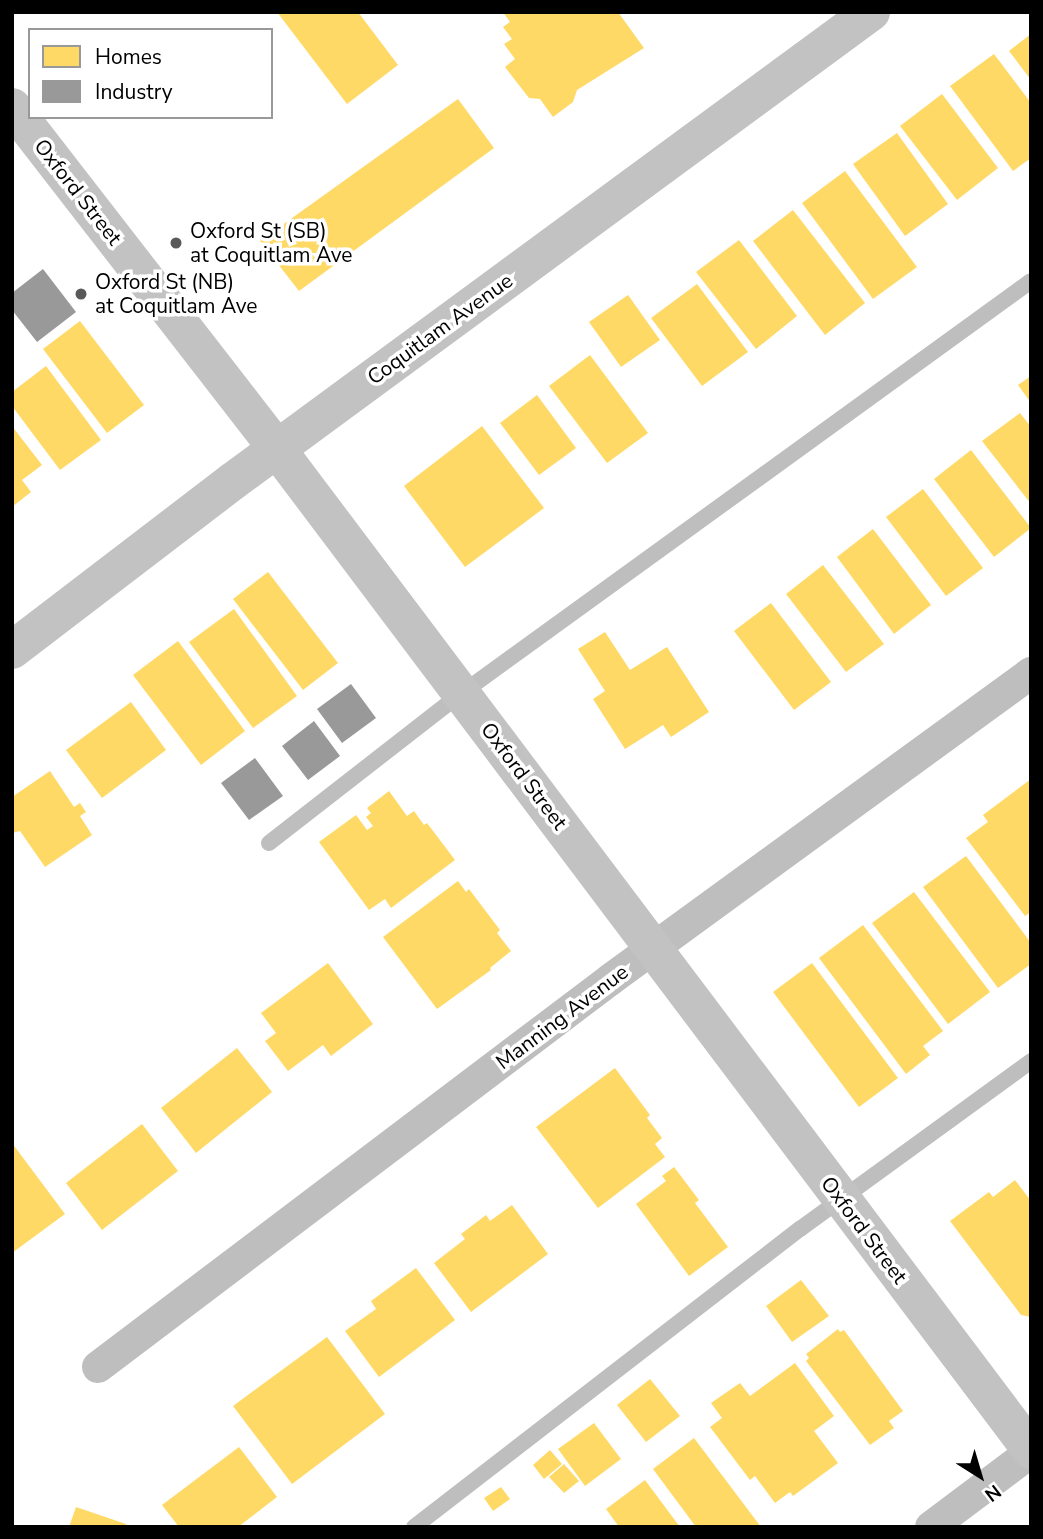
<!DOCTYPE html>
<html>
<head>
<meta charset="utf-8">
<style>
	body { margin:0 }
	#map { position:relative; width:1043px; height:1539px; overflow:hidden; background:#fff; font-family:"Nunito Sans",sans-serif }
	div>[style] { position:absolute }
	.homes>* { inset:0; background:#ffd966 }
	.industry>* { inset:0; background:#999 }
	.lane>* { height:16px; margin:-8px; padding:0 8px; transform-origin:8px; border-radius:8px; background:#bebebe }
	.street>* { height:32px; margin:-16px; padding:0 16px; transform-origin:16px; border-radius:16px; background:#bebebe }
	.secondary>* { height:38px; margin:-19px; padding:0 19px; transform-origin:19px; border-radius:19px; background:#c2c2c2 }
	.dots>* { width:19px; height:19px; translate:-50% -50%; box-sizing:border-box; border:4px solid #fff; border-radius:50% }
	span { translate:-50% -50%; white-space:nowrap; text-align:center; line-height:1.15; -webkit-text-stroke:7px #fff; paint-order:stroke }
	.street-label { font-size:21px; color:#000 }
	.poi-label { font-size:21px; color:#000 }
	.left { translate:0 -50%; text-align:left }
	.frame { position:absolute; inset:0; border:14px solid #000; pointer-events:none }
	.legend { position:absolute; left:28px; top:28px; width:245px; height:91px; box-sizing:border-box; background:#fff; border:2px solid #999; margin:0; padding:9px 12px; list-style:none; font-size:21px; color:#000 }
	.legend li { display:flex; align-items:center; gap:14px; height:35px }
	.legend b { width:35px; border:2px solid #999 }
	.north { position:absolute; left:945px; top:1441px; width:70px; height:70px; -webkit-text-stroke:5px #fff; paint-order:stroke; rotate:143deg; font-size:19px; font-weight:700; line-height:28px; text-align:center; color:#000 }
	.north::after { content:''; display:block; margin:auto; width:24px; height:32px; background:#000; clip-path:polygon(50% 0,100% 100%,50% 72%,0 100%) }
</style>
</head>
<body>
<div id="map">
	<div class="homes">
		<i style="clip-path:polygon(277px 12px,358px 12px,398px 65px,347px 104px)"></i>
		<i style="clip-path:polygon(503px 12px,618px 12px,644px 48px,577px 90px,573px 102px,553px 117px,540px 99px,529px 98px,505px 67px,515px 59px,504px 44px,512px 39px,503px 27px,510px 22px)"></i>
		<i style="clip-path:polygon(1031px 34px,1031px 80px,1009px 51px)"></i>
		<i style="clip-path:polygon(994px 54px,1031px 103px,1031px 158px,1013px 171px,950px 86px)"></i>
		<i style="clip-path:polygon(942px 94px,998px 168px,957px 200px,900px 126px)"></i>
		<i style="clip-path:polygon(458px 99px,494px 148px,299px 291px,260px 241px)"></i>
		<i style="clip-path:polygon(897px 133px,948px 204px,905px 236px,853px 164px)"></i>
		<i style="clip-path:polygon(845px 171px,917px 267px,873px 299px,802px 203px)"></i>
		<i style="clip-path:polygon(793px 210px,865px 303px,825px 335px,753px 241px)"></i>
		<i style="clip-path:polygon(739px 240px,797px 316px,756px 349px,696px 272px)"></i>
		<i style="clip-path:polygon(697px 284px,748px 352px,702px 386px,651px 318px)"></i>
		<i style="clip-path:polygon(628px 295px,660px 340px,621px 367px,589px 322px)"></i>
		<i style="clip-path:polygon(80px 321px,144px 405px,107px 433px,43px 349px)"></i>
		<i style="clip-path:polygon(590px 355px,648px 433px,607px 463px,549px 386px)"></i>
		<i style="clip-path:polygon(46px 366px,101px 440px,60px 470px,12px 406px,12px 392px)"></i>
		<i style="clip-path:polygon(1031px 376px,1031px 403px,1018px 385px)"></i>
		<i style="clip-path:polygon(537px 395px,576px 448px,539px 475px,500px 423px)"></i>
		<i style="clip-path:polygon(1020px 413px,1031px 427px,1031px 504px,982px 441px)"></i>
		<i style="clip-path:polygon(12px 426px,42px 465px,22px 480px,31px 492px,12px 507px)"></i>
		<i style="clip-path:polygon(482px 426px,544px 508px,465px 567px,404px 486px)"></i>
		<i style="clip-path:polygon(971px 450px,1031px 528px,994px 557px,934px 479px)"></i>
		<i style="clip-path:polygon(923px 489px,983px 568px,946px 596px,886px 517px)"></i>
		<i style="clip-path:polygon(873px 529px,931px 605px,894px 634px,837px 557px)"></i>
		<i style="clip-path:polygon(823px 565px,884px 644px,846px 672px,786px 594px)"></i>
		<i style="clip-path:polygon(268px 572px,338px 663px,303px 690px,233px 599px)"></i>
		<i style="clip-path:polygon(771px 603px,831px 682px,794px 710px,734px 631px)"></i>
		<i style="clip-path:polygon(234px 609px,297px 696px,253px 728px,189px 642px)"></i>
		<i style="clip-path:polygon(605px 632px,630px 670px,667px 647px,709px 712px,671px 737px,663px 725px,625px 749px,593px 699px,605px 691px,578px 649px)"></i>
		<i style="clip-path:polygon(178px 641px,245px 731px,201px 765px,133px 675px)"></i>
		<i style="clip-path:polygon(131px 702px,166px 750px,102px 798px,66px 750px)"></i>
		<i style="clip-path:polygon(50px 771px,74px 807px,80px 803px,86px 812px,80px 816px,92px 835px,45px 867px,20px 831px,12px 833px,12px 797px)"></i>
		<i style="clip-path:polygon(1031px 779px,1031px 912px,1025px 916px,966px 838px,988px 822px,983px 815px)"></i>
		<i style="clip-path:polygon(389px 791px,407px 816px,414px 811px,424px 825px,427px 823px,455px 860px,391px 908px,385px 899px,369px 910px,319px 842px,356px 815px,367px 830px,373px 826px,366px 817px,371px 813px,367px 808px)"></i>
		<i style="clip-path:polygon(966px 856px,1031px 943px,1031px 964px,998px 988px,923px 887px)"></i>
		<i style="clip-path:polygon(458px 881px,466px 892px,469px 889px,500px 930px,497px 933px,511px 951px,490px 968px,491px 970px,437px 1009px,383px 937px)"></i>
		<i style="clip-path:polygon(914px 892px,990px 992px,948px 1024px,872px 923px)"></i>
		<i style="clip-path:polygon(863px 925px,943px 1031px,923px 1046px,930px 1055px,906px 1074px,819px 958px)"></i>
		<i style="clip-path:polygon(328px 963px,373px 1024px,331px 1056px,323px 1045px,288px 1071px,265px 1041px,276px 1033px,261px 1013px)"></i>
		<i style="clip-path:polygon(812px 963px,898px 1078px,859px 1107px,773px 992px)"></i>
		<i style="clip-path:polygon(237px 1048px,272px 1092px,196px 1153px,161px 1108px)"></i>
		<i style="clip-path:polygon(615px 1068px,650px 1115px,647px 1118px,662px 1138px,655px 1144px,665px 1157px,598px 1208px,536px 1127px)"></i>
		<i style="clip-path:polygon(142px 1124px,178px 1171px,102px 1230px,66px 1183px)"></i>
		<i style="clip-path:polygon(12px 1143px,65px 1214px,12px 1253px)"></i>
		<i style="clip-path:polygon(674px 1167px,699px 1200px,695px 1203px,728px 1247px,689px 1276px,636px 1204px,666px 1181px,662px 1176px)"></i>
		<i style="clip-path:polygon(1015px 1180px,1031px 1201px,1031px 1317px,1021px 1315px,950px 1221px,989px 1192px,993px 1197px)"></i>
		<i style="clip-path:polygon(512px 1205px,548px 1254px,471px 1312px,434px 1263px,465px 1239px,461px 1234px,486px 1215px,490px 1221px)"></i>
		<i style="clip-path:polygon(416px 1268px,455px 1320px,379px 1377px,345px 1331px,376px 1309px,371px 1301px)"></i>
		<i style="clip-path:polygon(801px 1280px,829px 1316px,792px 1342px,766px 1306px)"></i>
		<i style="clip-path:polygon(838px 1329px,840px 1332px,844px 1330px,903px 1411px,889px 1421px,894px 1428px,870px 1445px,806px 1361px,809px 1358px,806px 1354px)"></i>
		<i style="clip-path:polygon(327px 1337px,385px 1414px,292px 1484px,233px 1406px)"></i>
		<i style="clip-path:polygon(795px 1363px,834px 1416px,814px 1431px,838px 1463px,793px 1496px,790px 1492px,775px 1503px,755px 1476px,750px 1480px,710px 1427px,722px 1418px,711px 1403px,740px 1383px,750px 1396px)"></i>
		<i style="clip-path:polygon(650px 1379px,680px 1416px,646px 1442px,617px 1405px)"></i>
		<i style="clip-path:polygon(594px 1423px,621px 1459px,585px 1486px,558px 1449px)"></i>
		<i style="clip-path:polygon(694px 1438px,761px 1527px,696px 1527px,653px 1469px)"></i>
		<i style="clip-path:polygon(239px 1447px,277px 1497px,238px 1527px,179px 1527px,162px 1505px)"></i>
		<i style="clip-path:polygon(550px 1450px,562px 1464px,544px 1479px,533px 1465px)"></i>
		<i style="clip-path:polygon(564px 1464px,579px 1481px,564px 1493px,549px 1477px)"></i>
		<i style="clip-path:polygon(645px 1480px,680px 1527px,619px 1527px,606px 1509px)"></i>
		<i style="clip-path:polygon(501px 1487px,510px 1499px,493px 1511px,484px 1498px)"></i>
		<i style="clip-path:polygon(76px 1507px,126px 1524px,125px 1527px,69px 1527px)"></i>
	</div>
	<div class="industry">
		<i style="clip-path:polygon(43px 269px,76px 312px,37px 342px,12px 310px,12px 293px)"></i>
		<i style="clip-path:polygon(351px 684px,376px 718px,342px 743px,317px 709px)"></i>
		<i style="clip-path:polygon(314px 721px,340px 756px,308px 780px,282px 746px)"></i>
		<i style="clip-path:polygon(255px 758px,283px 796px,249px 820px,221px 783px)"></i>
	</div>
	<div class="lane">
		<i style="left:269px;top:843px;width:244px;rotate:-37.9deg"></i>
		<i style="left:462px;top:693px;width:702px;rotate:-35.91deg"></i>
		<i style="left:414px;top:1527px;width:488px;rotate:-37.7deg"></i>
		<i style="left:800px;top:1229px;width:286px;rotate:-36deg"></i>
	</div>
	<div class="street">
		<i style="left:98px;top:1367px;width:643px;rotate:-37.1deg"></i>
		<i style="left:611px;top:979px;width:520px;rotate:-36.08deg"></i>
		<i style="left:931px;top:1527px;width:125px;rotate:-36.9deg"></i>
	</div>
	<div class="secondary">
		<i style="left:12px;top:107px;width:433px;rotate:52.2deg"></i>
		<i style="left:277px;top:449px;width:1253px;rotate:53.01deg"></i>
		<i style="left:12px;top:650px;width:278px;rotate:-37.4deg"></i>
		<i style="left:233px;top:481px;width:792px;rotate:-36.32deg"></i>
	</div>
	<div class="dots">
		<i style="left:176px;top:243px;background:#595959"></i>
		<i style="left:81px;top:294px;background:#595959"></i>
	</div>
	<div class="street-label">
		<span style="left:78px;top:192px;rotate:52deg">Oxford Street</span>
		<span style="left:440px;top:329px;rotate:-36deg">Coquitlam Avenue</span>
		<span style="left:524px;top:776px;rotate:53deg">Oxford Street</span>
		<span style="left:562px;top:1017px;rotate:-37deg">Manning Avenue</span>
		<span style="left:864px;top:1230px;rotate:53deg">Oxford Street</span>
	</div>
	<div class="poi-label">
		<span class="left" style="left:190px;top:243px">Oxford St (SB)<br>at Coquitlam Ave</span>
		<span class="left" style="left:95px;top:294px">Oxford St (NB)<br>at Coquitlam Ave</span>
	</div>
	<div class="frame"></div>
	<ul class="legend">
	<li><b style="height:19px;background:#ffd966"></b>Homes</li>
	<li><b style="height:19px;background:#999"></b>Industry</li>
	</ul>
	<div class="north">N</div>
</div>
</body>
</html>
